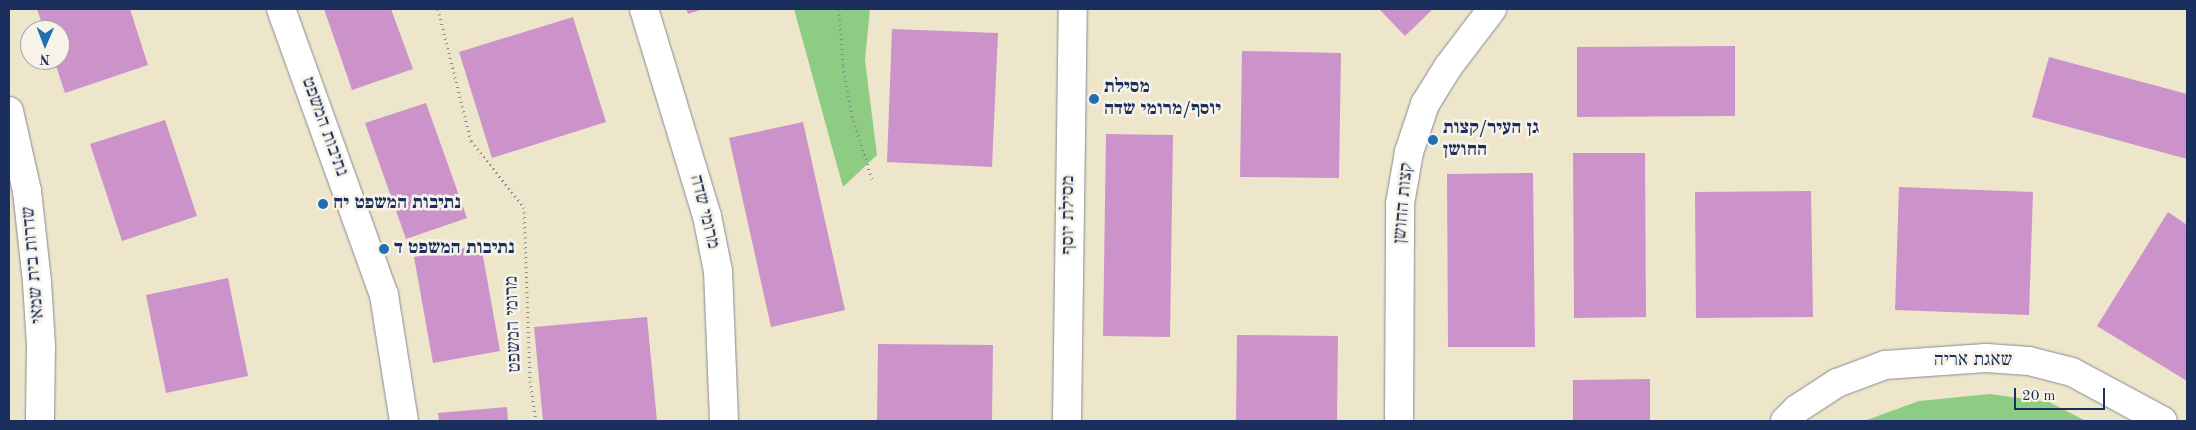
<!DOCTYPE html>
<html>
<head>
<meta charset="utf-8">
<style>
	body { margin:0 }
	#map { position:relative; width:2196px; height:430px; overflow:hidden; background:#eee6cb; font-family:"Old Standard TT","Frank Ruhl Libre",serif }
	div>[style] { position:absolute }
	.green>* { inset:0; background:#8ecc83 }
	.building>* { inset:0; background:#cc93cb }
	.path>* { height:3px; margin-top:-1.5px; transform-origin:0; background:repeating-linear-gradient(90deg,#848a94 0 1px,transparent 0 5px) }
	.roads { filter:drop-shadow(0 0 1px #848a94) drop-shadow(0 0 1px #848a94) }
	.minor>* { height:28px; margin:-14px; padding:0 14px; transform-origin:14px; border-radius:14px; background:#fff }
	.tertiary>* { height:28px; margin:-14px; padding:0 14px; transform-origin:14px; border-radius:14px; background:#fff }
	.dots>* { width:14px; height:14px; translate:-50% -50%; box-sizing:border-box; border:2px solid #f7f3e8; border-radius:50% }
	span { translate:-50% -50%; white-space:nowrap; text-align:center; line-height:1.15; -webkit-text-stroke:5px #f7f3e8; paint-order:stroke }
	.poi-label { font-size:19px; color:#1b2f5e; font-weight:700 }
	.left { translate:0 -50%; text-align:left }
	.street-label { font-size:19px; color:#1b2f5e }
	.frame { position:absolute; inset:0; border:10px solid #1b2f5e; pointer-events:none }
	.north { position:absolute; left:20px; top:20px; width:50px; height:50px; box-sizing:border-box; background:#f7f3e8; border:1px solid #9fa5b1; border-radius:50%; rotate:181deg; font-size:14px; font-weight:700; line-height:20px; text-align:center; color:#1b2f5e }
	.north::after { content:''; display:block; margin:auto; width:18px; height:22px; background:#1f6fb2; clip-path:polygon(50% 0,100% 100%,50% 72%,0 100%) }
	.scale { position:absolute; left:2014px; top:388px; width:91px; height:22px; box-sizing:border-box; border:2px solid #1b2f5e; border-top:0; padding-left:6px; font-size:15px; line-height:18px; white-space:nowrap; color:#1b2f5e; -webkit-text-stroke:4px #f7f3e8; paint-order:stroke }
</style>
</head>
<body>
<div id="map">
	<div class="green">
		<i style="clip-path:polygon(794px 9px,870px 9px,865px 60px,877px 155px,843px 187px)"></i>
		<i style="clip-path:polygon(1990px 394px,2049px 402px,2086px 421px,1864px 421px,1919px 401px)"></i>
	</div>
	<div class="building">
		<i style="clip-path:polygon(37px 9px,130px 9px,148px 65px,65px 93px,54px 60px,60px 60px,60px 30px,44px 30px)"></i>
		<i style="clip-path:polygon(324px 9px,391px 9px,413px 69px,352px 90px)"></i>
		<i style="clip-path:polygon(686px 9px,703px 9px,688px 14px)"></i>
		<i style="clip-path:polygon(1379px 9px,1433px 9px,1405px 36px)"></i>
		<i style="clip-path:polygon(573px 17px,606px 122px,492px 158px,459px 52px)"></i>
		<i style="clip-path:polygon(892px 29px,998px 33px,992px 167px,887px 162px)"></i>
		<i style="clip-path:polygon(1735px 46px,1735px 116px,1577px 117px,1577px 47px)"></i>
		<i style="clip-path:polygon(1242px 51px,1341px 53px,1339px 178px,1240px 177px)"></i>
		<i style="clip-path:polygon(2049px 57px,2187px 94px,2187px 159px,2032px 117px)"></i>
		<i style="clip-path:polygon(426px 103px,467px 218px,406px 239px,365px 123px)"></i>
		<i style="clip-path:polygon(165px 120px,197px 216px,122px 241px,90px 144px)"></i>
		<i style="clip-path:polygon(803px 122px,845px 310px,771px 327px,729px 138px)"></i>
		<i style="clip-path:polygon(1106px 134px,1173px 135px,1170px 337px,1103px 336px)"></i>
		<i style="clip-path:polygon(1573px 153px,1645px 153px,1646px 317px,1574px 318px)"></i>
		<i style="clip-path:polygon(1533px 173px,1535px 347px,1448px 347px,1447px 174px)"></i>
		<i style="clip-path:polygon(1899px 187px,2033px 192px,2029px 315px,1895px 310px)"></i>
		<i style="clip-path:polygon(1811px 191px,1813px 317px,1696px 318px,1695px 192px)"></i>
		<i style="clip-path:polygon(2168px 212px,2187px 225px,2187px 381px,2097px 326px)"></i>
		<i style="clip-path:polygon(481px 245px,500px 351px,433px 363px,414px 257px)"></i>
		<i style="clip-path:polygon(228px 278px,248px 376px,166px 393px,146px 295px)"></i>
		<i style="clip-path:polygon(647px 317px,657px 421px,543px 421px,534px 327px)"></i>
		<i style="clip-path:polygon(1237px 335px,1338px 336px,1337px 421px,1236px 421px)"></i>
		<i style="clip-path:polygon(878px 344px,993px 345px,992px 421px,877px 421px)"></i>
		<i style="clip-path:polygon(1650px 379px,1650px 421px,1573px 421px,1573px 380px)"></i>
		<i style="clip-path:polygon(507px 407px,508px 421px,439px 421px,438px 413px)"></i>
	</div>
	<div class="path">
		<i style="left:438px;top:9px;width:136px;rotate:76deg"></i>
		<i style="left:471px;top:141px;width:85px;rotate:51.2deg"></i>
		<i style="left:524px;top:207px;width:174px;rotate:88deg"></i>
		<i style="left:530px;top:381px;width:40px;rotate:81.5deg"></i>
		<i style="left:839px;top:9px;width:57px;rotate:86deg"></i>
		<i style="left:843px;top:66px;width:51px;rotate:79.8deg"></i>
		<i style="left:852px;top:116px;width:66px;rotate:72.4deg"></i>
	</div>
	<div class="roads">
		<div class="minor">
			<i style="left:281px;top:9px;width:304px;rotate:70.2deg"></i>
			<i style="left:384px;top:295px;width:128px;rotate:81deg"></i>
			<i style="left:644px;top:9px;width:216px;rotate:73.1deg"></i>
			<i style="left:707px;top:216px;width:56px;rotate:78.7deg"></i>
			<i style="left:718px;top:271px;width:150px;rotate:87.7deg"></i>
			<i style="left:1067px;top:421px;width:412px;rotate:-89.2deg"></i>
			<i style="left:1399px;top:421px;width:217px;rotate:-89.7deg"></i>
			<i style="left:1400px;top:204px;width:53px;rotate:-80.2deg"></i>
			<i style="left:1409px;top:152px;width:51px;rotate:-71.6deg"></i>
			<i style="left:1425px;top:104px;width:44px;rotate:-58.1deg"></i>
			<i style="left:1448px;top:67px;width:73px;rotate:-52.8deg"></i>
			<i style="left:1785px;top:421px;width:17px;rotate:-45deg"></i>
			<i style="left:1797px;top:409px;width:48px;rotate:-33deg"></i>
			<i style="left:1837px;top:383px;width:51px;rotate:-20.6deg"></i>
			<i style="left:1885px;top:365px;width:101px;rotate:-4deg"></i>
			<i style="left:1986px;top:358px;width:43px;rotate:4deg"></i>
			<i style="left:2029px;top:361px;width:44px;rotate:14.3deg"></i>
			<i style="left:2072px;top:372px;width:103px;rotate:28.3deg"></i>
		</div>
		<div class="tertiary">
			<i style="left:9px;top:111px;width:82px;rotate:77.3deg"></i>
			<i style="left:27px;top:191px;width:92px;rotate:83.7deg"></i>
			<i style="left:37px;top:282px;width:63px;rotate:86.4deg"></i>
			<i style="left:41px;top:345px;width:76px;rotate:90.8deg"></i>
		</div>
	</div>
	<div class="dots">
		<i style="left:1094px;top:99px;background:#1f6fb2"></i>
		<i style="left:1433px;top:140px;background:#1f6fb2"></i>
		<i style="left:323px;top:204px;background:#1f6fb2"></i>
		<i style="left:384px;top:249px;background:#1f6fb2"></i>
	</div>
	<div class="poi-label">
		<span class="left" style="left:1104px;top:99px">מסילת<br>יוסף/מרומי שדה</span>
		<span class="left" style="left:1443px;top:140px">גן העיר/קצות<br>החושן</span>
		<span class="left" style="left:333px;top:204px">נתיבות המשפט יח</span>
		<span class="left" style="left:394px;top:249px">נתיבות המשפט ד</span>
	</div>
	<div class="street-label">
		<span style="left:324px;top:127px;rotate:70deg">נתיבות המשפט</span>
		<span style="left:1404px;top:203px;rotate:-85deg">קצות החושן</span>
		<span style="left:704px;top:212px;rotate:76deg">מרומי שדה</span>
		<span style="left:1069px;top:215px;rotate:-90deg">מסילת יוסף</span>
		<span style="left:34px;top:265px;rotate:-95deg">שדרות בית שמאי</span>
		<span style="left:514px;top:324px;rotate:-92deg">מרומי המשפט</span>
		<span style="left:1973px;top:361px">שאגת אריה</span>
	</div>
	<div class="frame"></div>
	<div class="north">N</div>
	<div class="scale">20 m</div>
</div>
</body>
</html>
